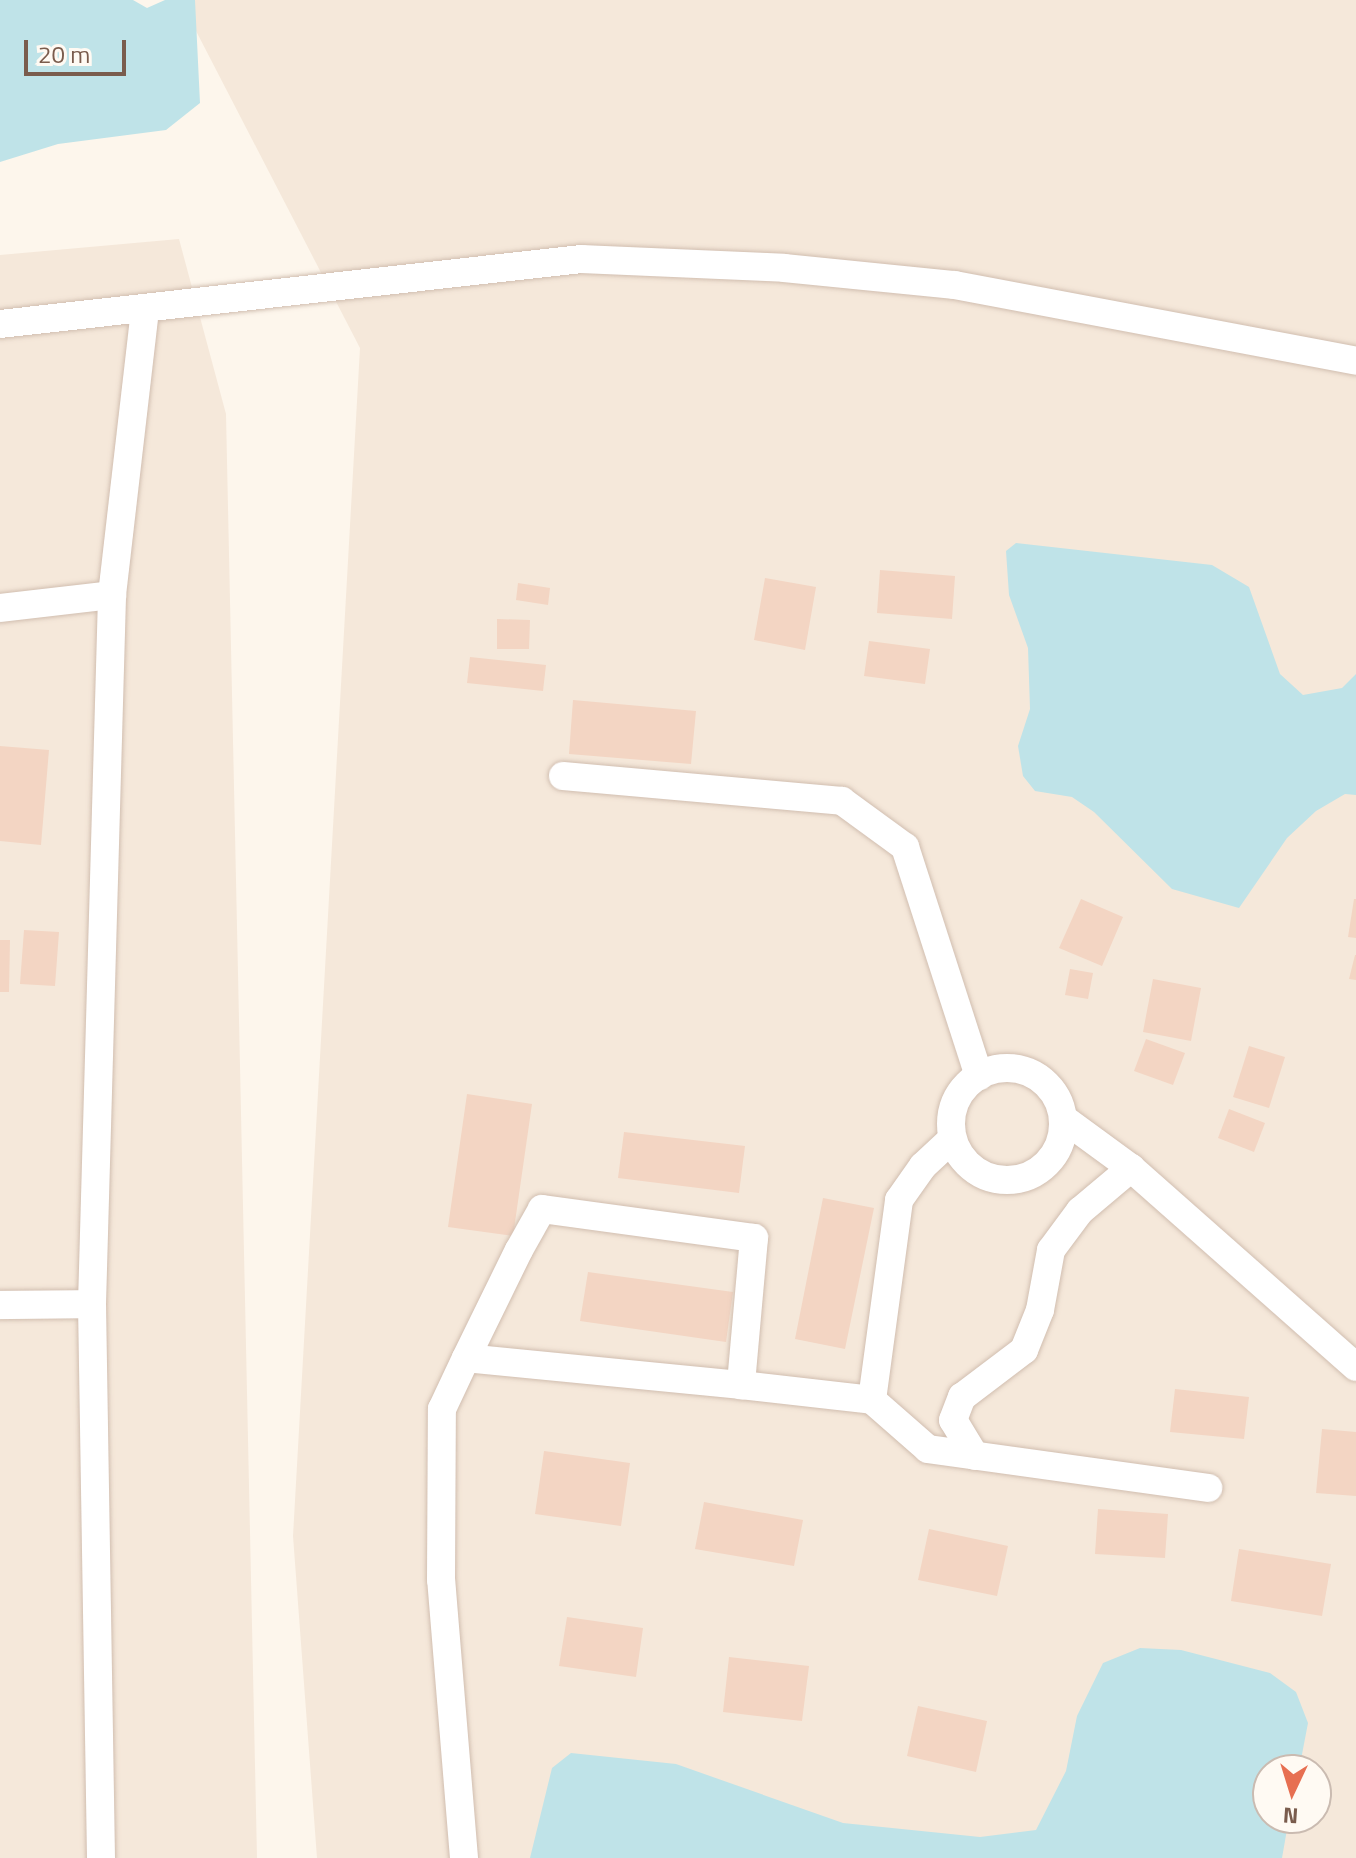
<!DOCTYPE html>
<html>
<head>
<meta charset="utf-8">
<style>
	body { margin:0 }
	#map { position:relative; width:1356px; height:1858px; overflow:hidden; background:#fdf6ec; font-family:"Titillium Web",sans-serif }
	div>[style] { position:absolute }
	.residential>* { inset:0; background:#f5e8da }
	.water>* { inset:0; background:#bfe3e8 }
	.building>* { inset:0; background:#f3d5c3 }
	.roads { filter:drop-shadow(0 0 2px #d1beb0) drop-shadow(0 0 2px #d1beb0) }
	.minor>* { height:28px; margin:-14px; padding:0 14px; transform-origin:14px; border-radius:14px; background:#fff }
	.minor>.ring { margin:-14px; padding:0; box-sizing:content-box; background:none; border:28px solid #fff; border-radius:50% }
	span { translate:-50% -50%; white-space:nowrap; text-align:center; line-height:1.15; -webkit-text-stroke:6px #fffaf3; paint-order:stroke }
	.north { position:absolute; left:1252px; top:1754px; width:80px; height:80px; box-sizing:border-box; background:#fffaf3; border:2px solid #cabbb1; border-radius:50%; rotate:184deg; font-size:22px; font-weight:700; line-height:32px; text-align:center; color:#7a5c4d }
	.north::after { content:''; display:block; margin:auto; width:28px; height:36px; background:#e76f51; clip-path:polygon(50% 0,100% 100%,50% 72%,0 100%) }
	.scale { position:absolute; left:24px; top:40px; width:102px; height:36px; box-sizing:border-box; border:4px solid #7a5c4d; border-top:0; padding-left:10px; font-size:24px; line-height:28px; white-space:nowrap; color:#7a5c4d; -webkit-text-stroke:6px #fffaf3; paint-order:stroke }
</style>
</head>
<body>
<div id="map">
	<div class="residential">
		<i style="clip-path:polygon(evenodd,180px 0,1356px 0,1356px 1858px,317px 1858px,293px 1536px,360px 348px,180px 0,1268px 1770px,1316px 1770px,1316px 1818px,1268px 1818px,1268px 1770px)"></i>
		<i style="clip-path:polygon(179px 239px,226px 414px,257px 1858px,0 1858px,0 255px)"></i>
	</div>
	<div class="water">
		<i style="clip-path:polygon(0 0,133px 0,147px 8px,165px 0,195px 0,200px 103px,166px 130px,58px 144px,0 162px)"></i>
		<i style="clip-path:polygon(1016px 543px,1212px 565px,1249px 587px,1280px 674px,1303px 695px,1342px 688px,1356px 674px,1356px 795px,1345px 794px,1316px 811px,1287px 838px,1239px 908px,1172px 889px,1094px 812px,1072px 797px,1035px 791px,1023px 776px,1018px 746px,1030px 709px,1028px 648px,1009px 595px,1006px 551px)"></i>
		<i style="clip-path:polygon(1140px 1648px,1181px 1650px,1270px 1673px,1296px 1692px,1308px 1723px,1299px 1770px,1268px 1770px,1268px 1818px,1289px 1818px,1282px 1858px,530px 1858px,552px 1768px,571px 1753px,676px 1764px,843px 1823px,980px 1837px,1036px 1830px,1066px 1771px,1077px 1716px,1103px 1663px)"></i>
	</div>
	<div class="building">
		<i style="clip-path:polygon(880px 570px,955px 576px,952px 619px,877px 613px)"></i>
		<i style="clip-path:polygon(765px 578px,816px 587px,805px 650px,754px 640px)"></i>
		<i style="clip-path:polygon(518px 583px,550px 588px,548px 605px,516px 600px)"></i>
		<i style="clip-path:polygon(497px 619px,530px 620px,529px 649px,497px 649px)"></i>
		<i style="clip-path:polygon(869px 641px,930px 649px,925px 684px,864px 676px)"></i>
		<i style="clip-path:polygon(470px 657px,546px 665px,543px 691px,467px 683px)"></i>
		<i style="clip-path:polygon(573px 700px,696px 711px,691px 764px,569px 754px)"></i>
		<i style="clip-path:polygon(0 746px,49px 750px,41px 845px,0 841px)"></i>
		<i style="clip-path:polygon(1081px 899px,1123px 917px,1102px 966px,1059px 948px)"></i>
		<i style="clip-path:polygon(1354px 899px,1356px 899px,1356px 938px,1348px 937px)"></i>
		<i style="clip-path:polygon(24px 930px,59px 932px,55px 986px,20px 984px)"></i>
		<i style="clip-path:polygon(0 940px,10px 940px,9px 992px,0 992px)"></i>
		<i style="clip-path:polygon(1355px 955px,1356px 955px,1356px 980px,1349px 979px)"></i>
		<i style="clip-path:polygon(1070px 969px,1093px 973px,1088px 999px,1065px 995px)"></i>
		<i style="clip-path:polygon(1153px 979px,1201px 988px,1191px 1041px,1143px 1032px)"></i>
		<i style="clip-path:polygon(1146px 1039px,1185px 1053px,1173px 1085px,1134px 1071px)"></i>
		<i style="clip-path:polygon(1249px 1046px,1285px 1057px,1269px 1108px,1233px 1097px)"></i>
		<i style="clip-path:polygon(467px 1094px,532px 1104px,513px 1236px,448px 1227px)"></i>
		<i style="clip-path:polygon(1229px 1109px,1265px 1123px,1254px 1152px,1218px 1138px)"></i>
		<i style="clip-path:polygon(624px 1132px,745px 1146px,739px 1193px,618px 1178px)"></i>
		<i style="clip-path:polygon(823px 1198px,874px 1208px,845px 1349px,795px 1339px)"></i>
		<i style="clip-path:polygon(588px 1272px,733px 1292px,726px 1342px,580px 1321px)"></i>
		<i style="clip-path:polygon(1175px 1389px,1249px 1397px,1244px 1439px,1170px 1432px)"></i>
		<i style="clip-path:polygon(1322px 1429px,1356px 1432px,1356px 1496px,1316px 1493px)"></i>
		<i style="clip-path:polygon(544px 1451px,630px 1463px,621px 1526px,535px 1514px)"></i>
		<i style="clip-path:polygon(704px 1502px,803px 1520px,794px 1566px,695px 1549px)"></i>
		<i style="clip-path:polygon(1098px 1509px,1168px 1514px,1165px 1558px,1095px 1554px)"></i>
		<i style="clip-path:polygon(929px 1529px,1008px 1546px,997px 1596px,918px 1580px)"></i>
		<i style="clip-path:polygon(1239px 1549px,1331px 1564px,1322px 1616px,1231px 1601px)"></i>
		<i style="clip-path:polygon(567px 1617px,643px 1628px,636px 1677px,559px 1666px)"></i>
		<i style="clip-path:polygon(729px 1657px,809px 1666px,802px 1721px,723px 1712px)"></i>
		<i style="clip-path:polygon(918px 1706px,987px 1721px,976px 1772px,907px 1756px)"></i>
	</div>
	<div class="roads">
		<div class="minor">
			<i style="left:0;top:324px;width:585px;rotate:-6.38deg"></i>
			<i style="left:581px;top:259px;width:203px;rotate:2.5deg"></i>
			<i style="left:784px;top:268px;width:172px;rotate:5.7deg"></i>
			<i style="left:955px;top:285px;width:408px;rotate:10.7deg"></i>
			<i style="left:0;top:608px;width:113px;rotate:-6.6deg"></i>
			<i style="left:563px;top:776px;width:280px;rotate:5.1deg"></i>
			<i style="left:842px;top:801px;width:78px;rotate:36.1deg"></i>
			<i style="left:905px;top:847px;width:241px;rotate:72.1deg"></i>
			<i class="ring" style="left:951px;top:1068px;width:84px;height:84px"></i>
			<i style="left:1131px;top:1168px;width:300px;rotate:41.5deg"></i>
			<i style="left:0;top:1305px;width:92px;rotate:-0.6deg"></i>
			<i style="left:741px;top:1385px;width:132px;rotate:6.5deg"></i>
			<i style="left:872px;top:1400px;width:74px;rotate:41.2deg"></i>
			<i style="left:928px;top:1449px;width:283px;rotate:7.9deg"></i>
			<i style="left:872px;top:1400px;width:202px;rotate:-82.3deg"></i>
			<i style="left:899px;top:1200px;width:42px;rotate:-54.8deg"></i>
			<i style="left:923px;top:1166px;width:40px;rotate:-43deg"></i>
			<i style="left:975px;top:1456px;width:42px;rotate:-121.4deg"></i>
			<i style="left:953px;top:1420px;width:25px;rotate:-69deg"></i>
			<i style="left:962px;top:1397px;width:78px;rotate:-37.2deg"></i>
			<i style="left:1024px;top:1350px;width:43px;rotate:-68.2deg"></i>
			<i style="left:1040px;top:1310px;width:61px;rotate:-79.6deg"></i>
			<i style="left:1051px;top:1250px;width:49px;rotate:-53.4deg"></i>
			<i style="left:1080px;top:1211px;width:67px;rotate:-40.1deg"></i>
			<i style="left:1131px;top:1168px;width:83px;rotate:-143.8deg"></i>
			<i style="left:101px;top:1858px;width:554px;rotate:-90.93deg"></i>
			<i style="left:92px;top:1304px;width:709px;rotate:-88.38deg"></i>
			<i style="left:112px;top:595px;width:288px;rotate:-83.4deg"></i>
			<i style="left:464px;top:1858px;width:279px;rotate:-94.7deg"></i>
			<i style="left:441px;top:1580px;width:171px;rotate:-89.7deg"></i>
			<i style="left:442px;top:1409px;width:56px;rotate:-64.8deg"></i>
			<i style="left:466px;top:1358px;width:120px;rotate:-63.9deg"></i>
			<i style="left:519px;top:1250px;width:47px;rotate:-60.7deg"></i>
			<i style="left:542px;top:1209px;width:214px;rotate:7.8deg"></i>
			<i style="left:754px;top:1238px;width:148px;rotate:95.1deg"></i>
			<i style="left:741px;top:1385px;width:276px;rotate:-174.4deg"></i>
		</div>
	</div>
	<div class="north">N</div>
	<div class="scale">20 m</div>
</div>
</body>
</html>
